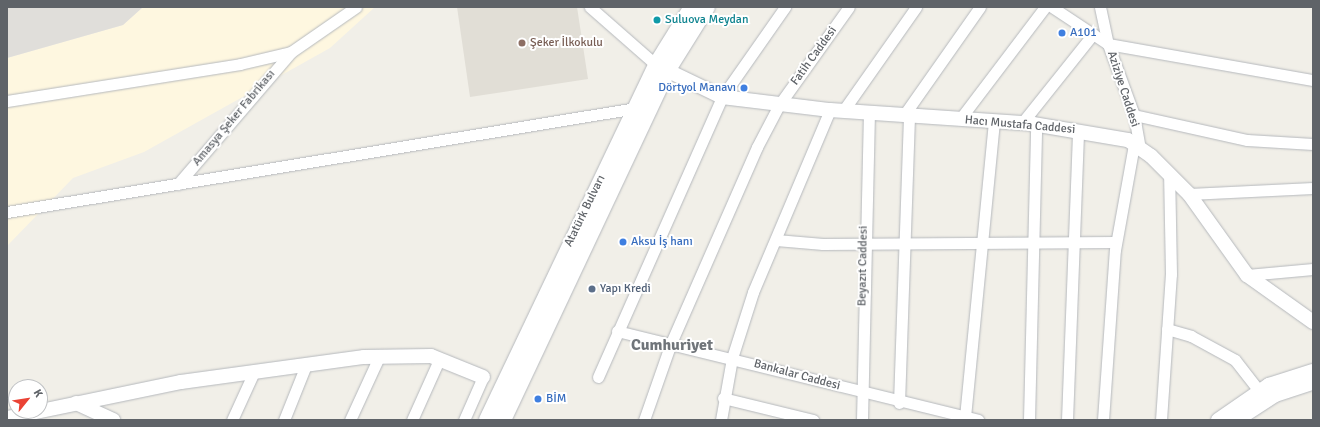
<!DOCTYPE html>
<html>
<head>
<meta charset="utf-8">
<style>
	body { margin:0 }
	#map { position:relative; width:1320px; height:427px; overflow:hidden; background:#f1efe8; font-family:Signika,sans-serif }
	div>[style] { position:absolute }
	.commercial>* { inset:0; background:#fef7e0 }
	.industrial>* { inset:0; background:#e0deda }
	.education>* { inset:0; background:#e1ded6 }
	.roads { filter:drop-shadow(0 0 1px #b5b8bc) drop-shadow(0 0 1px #b5b8bc) }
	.minor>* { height:11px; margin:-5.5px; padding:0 5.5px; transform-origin:5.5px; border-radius:5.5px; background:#fff }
	.tertiary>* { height:14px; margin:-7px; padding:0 7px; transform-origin:7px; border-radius:7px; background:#fff }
	.secondary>* { height:16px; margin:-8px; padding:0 8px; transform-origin:8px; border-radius:8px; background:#fff }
	.dots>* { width:11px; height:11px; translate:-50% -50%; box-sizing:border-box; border:2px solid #fff; border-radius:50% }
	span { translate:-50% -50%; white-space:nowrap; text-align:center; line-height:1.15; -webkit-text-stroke:4px #fff; paint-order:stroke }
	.culture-label { font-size:12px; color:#0d838f }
	.left { translate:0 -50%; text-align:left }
	.shop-label { font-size:12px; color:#366cbe }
	.right { translate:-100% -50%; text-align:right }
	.education-label { font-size:12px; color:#785e54 }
	.street-label { font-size:12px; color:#5f6368 }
	.service-label { font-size:12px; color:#4e5e75 }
	.district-label { font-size:16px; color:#70757a; font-weight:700 }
	.frame { position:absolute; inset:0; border:8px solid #5f6368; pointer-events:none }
	.north { position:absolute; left:8px; top:379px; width:40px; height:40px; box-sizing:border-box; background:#fff; border:1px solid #bfc1c3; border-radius:50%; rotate:60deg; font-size:11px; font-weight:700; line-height:16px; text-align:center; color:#5f6368 }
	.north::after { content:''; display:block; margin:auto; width:14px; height:18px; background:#ea4335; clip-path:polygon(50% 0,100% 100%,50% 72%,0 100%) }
</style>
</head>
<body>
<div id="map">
	<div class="commercial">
		<i style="clip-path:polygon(143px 7px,375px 7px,330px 48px,144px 152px,73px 178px,7px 246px,7px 58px,123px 25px)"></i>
	</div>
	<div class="industrial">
		<i style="clip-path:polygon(7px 7px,143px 7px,123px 25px,7px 58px)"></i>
	</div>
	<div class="education">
		<i style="clip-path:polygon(457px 7px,577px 7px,588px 79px,470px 97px)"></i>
	</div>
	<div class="roads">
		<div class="minor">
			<i style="left:590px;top:7px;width:88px;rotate:41.3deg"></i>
			<i style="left:1052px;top:7px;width:67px;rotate:33.5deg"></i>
			<i style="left:1108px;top:44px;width:208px;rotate:10deg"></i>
			<i style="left:1100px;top:7px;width:38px;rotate:78deg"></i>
			<i style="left:1108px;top:44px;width:76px;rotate:69.9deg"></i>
			<i style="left:1134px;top:115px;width:34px;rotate:80deg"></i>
			<i style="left:7px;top:101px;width:236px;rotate:-9deg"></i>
			<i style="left:240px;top:64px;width:52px;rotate:-13.2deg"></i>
			<i style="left:291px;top:52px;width:79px;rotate:-34.7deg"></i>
			<i style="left:843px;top:111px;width:127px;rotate:-54.9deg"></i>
			<i style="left:904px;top:115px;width:132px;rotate:-54.9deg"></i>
			<i style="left:1134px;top:115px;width:116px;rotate:12.5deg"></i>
			<i style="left:1247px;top:140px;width:66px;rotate:3.5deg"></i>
			<i style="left:960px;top:119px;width:141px;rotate:-52.8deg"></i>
			<i style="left:1022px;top:123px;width:114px;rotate:-51.4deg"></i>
			<i style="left:178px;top:184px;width:174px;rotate:-49.4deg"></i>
			<i style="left:1189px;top:194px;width:124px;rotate:-2.8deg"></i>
			<i style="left:7px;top:212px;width:638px;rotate:-9.39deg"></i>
			<i style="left:776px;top:240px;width:47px;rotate:4.9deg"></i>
			<i style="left:823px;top:244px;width:293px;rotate:-0.4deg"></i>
			<i style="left:1247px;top:275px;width:66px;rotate:-5.2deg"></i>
			<i style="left:1167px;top:329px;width:25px;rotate:16deg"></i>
			<i style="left:1191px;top:336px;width:50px;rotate:28.6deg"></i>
			<i style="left:1235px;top:360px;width:41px;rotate:52deg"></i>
			<i style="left:617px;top:331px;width:372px;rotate:13.8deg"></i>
			<i style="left:598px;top:377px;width:306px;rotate:-66.1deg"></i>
			<i style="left:722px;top:97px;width:110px;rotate:-55deg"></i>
			<i style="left:723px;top:398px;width:93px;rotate:13.7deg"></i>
			<i style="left:899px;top:403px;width:288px;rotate:-88deg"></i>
			<i style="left:965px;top:417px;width:297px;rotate:-84.4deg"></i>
			<i style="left:232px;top:420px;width:53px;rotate:-65.4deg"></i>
			<i style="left:284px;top:420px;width:59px;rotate:-68.2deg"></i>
			<i style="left:350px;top:420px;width:69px;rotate:-65.3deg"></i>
			<i style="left:412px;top:420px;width:66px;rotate:-65.8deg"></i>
			<i style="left:464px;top:420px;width:47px;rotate:-66.2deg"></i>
			<i style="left:644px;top:420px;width:82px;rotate:-70.7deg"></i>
			<i style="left:671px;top:343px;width:214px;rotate:-66.3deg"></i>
			<i style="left:757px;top:147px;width:47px;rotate:-62.4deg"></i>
			<i style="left:779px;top:105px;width:120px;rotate:-54.5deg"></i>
			<i style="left:721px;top:420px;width:63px;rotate:-79.9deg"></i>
			<i style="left:732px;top:358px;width:69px;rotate:-72.3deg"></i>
			<i style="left:753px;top:292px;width:198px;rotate:-67.1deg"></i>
			<i style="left:862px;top:420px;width:308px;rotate:-88.7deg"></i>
			<i style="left:1029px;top:420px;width:295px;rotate:-88.6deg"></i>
			<i style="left:1067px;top:420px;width:290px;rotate:-87.8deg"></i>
			<i style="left:1103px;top:420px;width:170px;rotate:-86deg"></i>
			<i style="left:1115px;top:250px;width:108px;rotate:-79.8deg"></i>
			<i style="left:1161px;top:420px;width:146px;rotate:-86.1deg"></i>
			<i style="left:1171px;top:274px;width:101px;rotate:-91.1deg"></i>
		</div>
		<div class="tertiary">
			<i style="left:658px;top:66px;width:71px;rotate:25.8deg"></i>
			<i style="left:722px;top:97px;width:109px;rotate:6.9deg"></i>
			<i style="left:830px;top:110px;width:203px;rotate:3.9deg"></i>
			<i style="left:1033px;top:124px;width:96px;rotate:9.6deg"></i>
			<i style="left:1128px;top:140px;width:28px;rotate:35deg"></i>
			<i style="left:1151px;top:156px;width:54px;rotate:45deg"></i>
			<i style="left:1189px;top:194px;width:100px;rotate:54.4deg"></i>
			<i style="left:1247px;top:275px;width:81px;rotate:35.5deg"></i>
			<i style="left:76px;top:403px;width:41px;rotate:24.7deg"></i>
			<i style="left:7px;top:418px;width:178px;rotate:-11.7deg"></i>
			<i style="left:181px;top:382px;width:185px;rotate:-7.8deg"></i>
			<i style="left:364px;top:357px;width:67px;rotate:-0.9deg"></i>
			<i style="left:431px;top:356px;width:56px;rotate:22deg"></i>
			<i style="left:1218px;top:420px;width:62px;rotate:-34.5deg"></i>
			<i style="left:1269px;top:385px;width:46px;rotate:-17.7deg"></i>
			<i style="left:1237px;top:420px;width:45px;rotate:-33.3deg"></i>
			<i style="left:1275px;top:395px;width:40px;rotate:-18deg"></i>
		</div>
		<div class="secondary">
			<i style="left:487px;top:420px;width:393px;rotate:-64.5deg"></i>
			<i style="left:656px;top:65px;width:68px;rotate:-58.2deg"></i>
			<i style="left:503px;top:420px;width:386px;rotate:-64.8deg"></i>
			<i style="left:667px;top:71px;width:75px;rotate:-58deg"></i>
		</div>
	</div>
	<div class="dots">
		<i style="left:657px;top:20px;background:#0f9aa8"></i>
		<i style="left:1062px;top:33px;background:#3f7fe0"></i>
		<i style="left:522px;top:43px;background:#8d6e63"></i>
		<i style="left:744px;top:88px;background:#3f7fe0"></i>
		<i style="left:623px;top:242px;background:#3f7fe0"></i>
		<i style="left:592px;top:289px;background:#5c6f8a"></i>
		<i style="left:538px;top:399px;background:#3f7fe0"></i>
	</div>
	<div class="culture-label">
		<span class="left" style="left:665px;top:20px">Suluova Meydan</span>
	</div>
	<div class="shop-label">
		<span class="left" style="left:1070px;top:33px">A101</span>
		<span class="right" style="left:736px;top:88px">Dörtyol Manavı</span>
		<span class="left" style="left:631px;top:242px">Aksu İş hanı</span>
		<span class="left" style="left:546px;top:399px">BİM</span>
	</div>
	<div class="education-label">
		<span class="left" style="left:530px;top:43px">Şeker İlkokulu</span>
	</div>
	<div class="street-label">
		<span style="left:814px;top:56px;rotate:-54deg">Fatih Caddesi</span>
		<span style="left:1123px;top:89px;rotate:72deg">Aziziye Caddesi</span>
		<span style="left:234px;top:118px;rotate:-50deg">Amasya Şeker Fabrikası</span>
		<span style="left:1020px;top:125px;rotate:5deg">Hacı Mustafa Caddesi</span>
		<span style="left:585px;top:211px;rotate:-64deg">Atatürk Bulvarı</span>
		<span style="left:863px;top:266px;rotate:-89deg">Beyazıt Caddesi</span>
		<span style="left:797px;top:375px;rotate:15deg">Bankalar Caddesi</span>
	</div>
	<div class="service-label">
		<span class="left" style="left:600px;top:289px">Yapı Kredi</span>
	</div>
	<div class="district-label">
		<span style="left:672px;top:345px">Cumhuriyet</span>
	</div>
	<div class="frame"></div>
	<div class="north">K</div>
</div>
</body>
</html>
